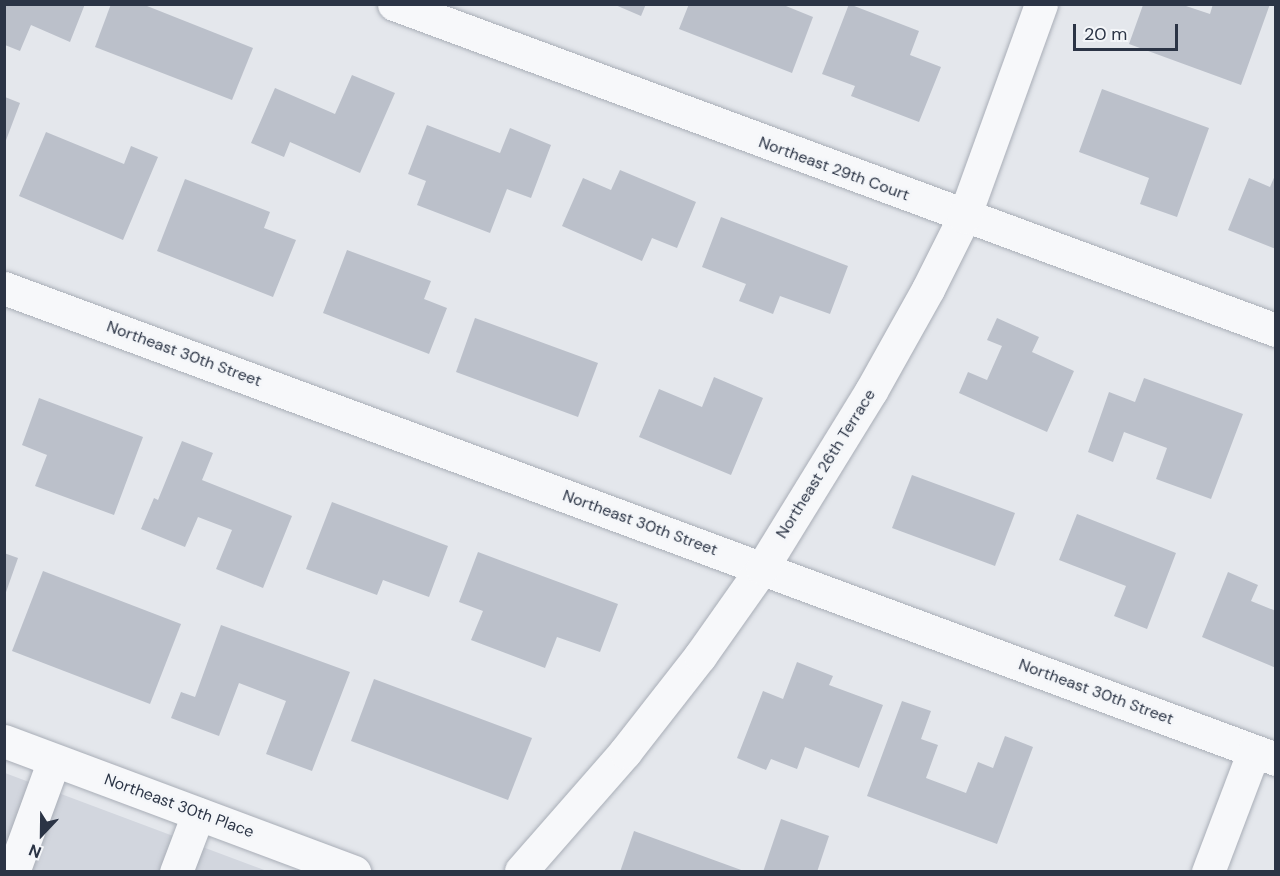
<!DOCTYPE html>
<html>
<head>
<meta charset="utf-8">
<style>
	body { margin:0 }
	#map { position:relative; width:1280px; height:876px; overflow:hidden; background:#e4e7ec; font-family:"DM Sans",sans-serif }
	div>[style] { position:absolute }
	.built>* { inset:0; background:#d2d6de }
	.building>* { inset:0; background:#bbc0ca }
	.roads { filter:drop-shadow(0 0 2px #a9aeb7) drop-shadow(0 0 2px #a9aeb7) }
	.minor>* { height:33px; margin:-16.5px; padding:0 16.5px; transform-origin:16.5px; border-radius:16.5px; background:#f7f8fa }
	span { translate:-50% -50%; white-space:nowrap; text-align:center; line-height:1.15; -webkit-text-stroke:5px #f4f6f9; paint-order:stroke }
	.street-label { font-size:16px; color:#2b3445 }
	.frame { position:absolute; inset:0; border:6px solid #2b3445; pointer-events:none }
	.north { position:absolute; left:12px; top:804px; width:60px; height:60px; -webkit-text-stroke:4px #f4f6f9; paint-order:stroke; rotate:202deg; font-size:16px; font-weight:700; line-height:24px; text-align:center; color:#2b3445 }
	.north::after { content:''; display:block; margin:auto; width:21px; height:27px; background:#2b3445; clip-path:polygon(50% 0,100% 100%,50% 72%,0 100%) }
	.scale { position:absolute; left:1073px; top:24px; width:105px; height:27px; box-sizing:border-box; border:3px solid #2b3445; border-top:0; padding-left:8px; font-size:18px; line-height:21px; white-space:nowrap; color:#2b3445; -webkit-text-stroke:4px #f4f6f9; paint-order:stroke }
</style>
</head>
<body>
<div id="map">
	<div class="built">
		<i style="clip-path:polygon(5px 773px,267px 871px,5px 871px)"></i>
	</div>
	<div class="building">
		<i style="clip-path:polygon(5px 4px,85px 4px,70px 42px,31px 25px,20px 51px,5px 45px)"></i>
		<i style="clip-path:polygon(111px 4px,142px 4px,253px 48px,232px 100px,95px 47px)"></i>
		<i style="clip-path:polygon(613px 4px,646px 4px,641px 16px)"></i>
		<i style="clip-path:polygon(689px 4px,781px 4px,813px 17px,792px 73px,679px 29px)"></i>
		<i style="clip-path:polygon(849px 4px,919px 31px,910px 55px,941px 67px,919px 122px,851px 96px,855px 86px,822px 74px)"></i>
		<i style="clip-path:polygon(1213px 4px,1270px 4px,1241px 85px,1129px 44px,1143px 5px,1183px 5px,1210px 14px)"></i>
		<i style="clip-path:polygon(352px 75px,395px 93px,360px 173px,290px 142px,284px 157px,251px 143px,275px 88px,335px 114px)"></i>
		<i style="clip-path:polygon(1102px 89px,1209px 128px,1177px 217px,1140px 204px,1149px 178px,1079px 152px)"></i>
		<i style="clip-path:polygon(5px 97px,20px 103px,5px 143px)"></i>
		<i style="clip-path:polygon(427px 125px,500px 153px,510px 128px,551px 145px,531px 198px,507px 189px,490px 233px,417px 205px,426px 181px,408px 174px)"></i>
		<i style="clip-path:polygon(46px 132px,124px 164px,131px 146px,158px 157px,123px 240px,19px 196px)"></i>
		<i style="clip-path:polygon(620px 170px,696px 202px,677px 248px,652px 238px,642px 261px,562px 226px,583px 178px,611px 190px)"></i>
		<i style="clip-path:polygon(1276px 173px,1276px 249px,1228px 230px,1249px 178px,1270px 187px)"></i>
		<i style="clip-path:polygon(185px 179px,270px 212px,264px 228px,296px 240px,273px 297px,157px 251px)"></i>
		<i style="clip-path:polygon(721px 217px,848px 266px,830px 314px,780px 296px,773px 314px,739px 301px,746px 284px,702px 267px)"></i>
		<i style="clip-path:polygon(347px 250px,431px 281px,424px 299px,447px 308px,429px 354px,323px 313px)"></i>
		<i style="clip-path:polygon(475px 318px,598px 363px,578px 417px,456px 372px)"></i>
		<i style="clip-path:polygon(997px 318px,1039px 337px,1032px 352px,1074px 371px,1047px 432px,959px 393px,968px 372px,987px 380px,1002px 346px,987px 340px)"></i>
		<i style="clip-path:polygon(714px 377px,763px 398px,731px 475px,639px 437px,659px 389px,702px 407px)"></i>
		<i style="clip-path:polygon(1144px 378px,1243px 414px,1211px 499px,1156px 479px,1167px 448px,1124px 432px,1113px 462px,1088px 452px,1109px 392px,1135px 402px)"></i>
		<i style="clip-path:polygon(39px 398px,143px 437px,114px 515px,35px 486px,47px 455px,22px 445px)"></i>
		<i style="clip-path:polygon(182px 441px,213px 453px,202px 480px,292px 516px,263px 588px,216px 569px,232px 530px,198px 517px,185px 547px,141px 529px,154px 498px,158px 500px)"></i>
		<i style="clip-path:polygon(912px 475px,1015px 513px,995px 566px,892px 528px)"></i>
		<i style="clip-path:polygon(332px 502px,448px 546px,429px 597px,383px 580px,377px 595px,306px 569px)"></i>
		<i style="clip-path:polygon(1077px 514px,1176px 553px,1147px 629px,1114px 616px,1126px 586px,1059px 560px)"></i>
		<i style="clip-path:polygon(478px 552px,618px 604px,600px 652px,557px 637px,545px 668px,471px 640px,483px 611px,459px 602px)"></i>
		<i style="clip-path:polygon(4px 553px,18px 558px,5px 595px,4px 595px)"></i>
		<i style="clip-path:polygon(43px 571px,181px 624px,150px 704px,12px 651px)"></i>
		<i style="clip-path:polygon(1228px 572px,1258px 585px,1251px 601px,1276px 611px,1276px 668px,1202px 637px)"></i>
		<i style="clip-path:polygon(221px 625px,350px 672px,312px 771px,266px 754px,286px 701px,239px 683px,219px 736px,171px 718px,181px 692px,195px 697px)"></i>
		<i style="clip-path:polygon(797px 662px,833px 676px,829px 685px,883px 705px,859px 768px,805px 747px,797px 769px,771px 759px,766px 770px,737px 758px,763px 691px,783px 699px)"></i>
		<i style="clip-path:polygon(374px 679px,532px 738px,508px 800px,351px 741px)"></i>
		<i style="clip-path:polygon(902px 701px,931px 711px,921px 739px,938px 745px,926px 778px,966px 793px,978px 762px,993px 768px,1005px 736px,1033px 747px,997px 844px,867px 796px)"></i>
		<i style="clip-path:polygon(781px 819px,829px 836px,817px 872px,763px 872px)"></i>
		<i style="clip-path:polygon(634px 831px,744px 871px,744px 872px,620px 872px)"></i>
	</div>
	<div class="roads">
		<div class="minor">
			<i style="left:394px;top:4px;width:940px;rotate:20.29deg"></i>
			<i style="left:4px;top:288px;width:1356px;rotate:20.32deg"></i>
			<i style="left:4px;top:741px;width:374px;rotate:20.5deg"></i>
			<i style="left:521px;top:871px;width:158px;rotate:-48.8deg"></i>
			<i style="left:625px;top:752px;width:122px;rotate:-52deg"></i>
			<i style="left:700px;top:656px;width:108px;rotate:-54.8deg"></i>
			<i style="left:762px;top:568px;width:208px;rotate:-58.4deg"></i>
			<i style="left:871px;top:391px;width:117px;rotate:-60.8deg"></i>
			<i style="left:928px;top:289px;width:80px;rotate:-63.4deg"></i>
			<i style="left:964px;top:217px;width:226px;rotate:-70.1deg"></i>
			<i style="left:13px;top:872px;width:119px;rotate:-69.9deg"></i>
			<i style="left:176px;top:872px;width:62px;rotate:-69.2deg"></i>
			<i style="left:1208px;top:872px;width:129px;rotate:-69.2deg"></i>
		</div>
	</div>
	<div class="street-label">
		<span style="left:834px;top:169px;rotate:20deg">Northeast 29th Court</span>
		<span style="left:184px;top:354px;rotate:20deg">Northeast 30th Street</span>
		<span style="left:826px;top:464px;rotate:-58deg">Northeast 26th Terrace</span>
		<span style="left:640px;top:523px;rotate:20deg">Northeast 30th Street</span>
		<span style="left:1096px;top:692px;rotate:20deg">Northeast 30th Street</span>
		<span style="left:179px;top:806px;rotate:20deg">Northeast 30th Place</span>
	</div>
	<div class="frame"></div>
	<div class="north">N</div>
	<div class="scale">20 m</div>
</div>
</body>
</html>
